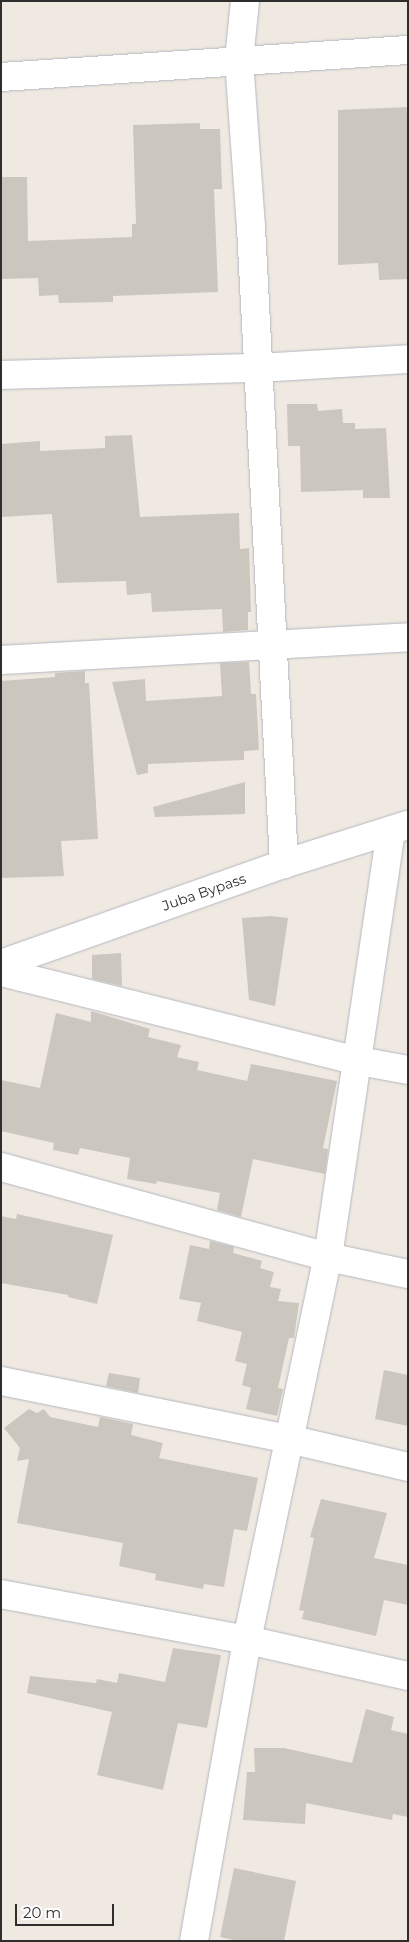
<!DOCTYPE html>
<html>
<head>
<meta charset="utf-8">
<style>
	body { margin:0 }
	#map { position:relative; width:409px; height:1942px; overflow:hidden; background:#efe9e1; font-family:Montserrat,sans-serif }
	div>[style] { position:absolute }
	.building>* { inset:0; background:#cbc7bf }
	.roads { filter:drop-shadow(0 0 1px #b4b7c1) drop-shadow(0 0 1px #b4b7c1) }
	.minor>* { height:28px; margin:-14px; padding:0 14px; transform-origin:14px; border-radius:14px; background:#fff }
	.secondary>* { height:28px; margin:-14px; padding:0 14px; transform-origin:14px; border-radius:14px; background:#fff }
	span { translate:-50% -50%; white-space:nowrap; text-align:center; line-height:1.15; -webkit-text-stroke:4.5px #fff; paint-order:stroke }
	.street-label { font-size:14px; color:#2e2e2e }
	.frame { position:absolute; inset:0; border:2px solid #2e2e2e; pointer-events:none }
	.scale { position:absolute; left:15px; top:1904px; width:99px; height:22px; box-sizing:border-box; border:2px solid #2e2e2e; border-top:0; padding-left:6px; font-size:15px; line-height:18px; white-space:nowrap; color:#2e2e2e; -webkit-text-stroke:4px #fff; paint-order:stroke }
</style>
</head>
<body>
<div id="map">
	<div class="building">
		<i style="clip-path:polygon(408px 107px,408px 279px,379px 280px,378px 263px,338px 265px,338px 110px)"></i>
		<i style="clip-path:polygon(200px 123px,200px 129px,220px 129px,222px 189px,214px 189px,218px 292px,113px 296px,113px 302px,59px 303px,58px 295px,39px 296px,38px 278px,1px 279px,1px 177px,27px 177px,28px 241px,132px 237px,132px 224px,136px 224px,133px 125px)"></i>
		<i style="clip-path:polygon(287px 404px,317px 404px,318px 411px,342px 409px,343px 423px,355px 423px,355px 429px,386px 428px,390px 498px,363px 498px,363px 490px,301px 492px,300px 446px,288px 446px)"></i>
		<i style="clip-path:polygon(132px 435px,140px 517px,239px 513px,240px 549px,249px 548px,251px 612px,248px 612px,248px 630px,223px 632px,222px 609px,152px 612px,151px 593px,127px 595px,126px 581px,57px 583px,52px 514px,1px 517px,1px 444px,40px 441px,40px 451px,105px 448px,105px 436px)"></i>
		<i style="clip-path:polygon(249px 662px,251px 694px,256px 694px,259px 750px,244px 751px,244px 760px,148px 764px,148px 773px,137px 775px,112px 682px,145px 679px,146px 701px,222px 696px,220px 663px)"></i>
		<i style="clip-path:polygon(85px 671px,85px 683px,89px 683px,98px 839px,61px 841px,64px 876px,1px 878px,1px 681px,55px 677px,55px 673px)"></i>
		<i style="clip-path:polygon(245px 782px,245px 814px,155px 817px,153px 807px)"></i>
		<i style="clip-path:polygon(271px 916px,288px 918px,275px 1006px,249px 1000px,242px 918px)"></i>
		<i style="clip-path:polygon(121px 953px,122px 986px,92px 979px,92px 955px)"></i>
		<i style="clip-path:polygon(91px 1011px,150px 1029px,148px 1037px,181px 1045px,177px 1057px,199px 1062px,197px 1070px,247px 1081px,251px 1064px,337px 1081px,323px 1148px,328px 1149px,325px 1174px,253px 1159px,241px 1217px,217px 1210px,220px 1193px,157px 1181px,156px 1184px,127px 1179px,130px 1158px,80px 1148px,78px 1155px,53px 1150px,54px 1143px,1px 1131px,1px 1080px,40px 1088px,56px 1013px,91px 1022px)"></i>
		<i style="clip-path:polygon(17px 1214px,113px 1235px,97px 1304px,68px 1297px,68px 1295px,1px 1283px,1px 1216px,16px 1219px)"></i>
		<i style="clip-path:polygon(210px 1241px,234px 1247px,233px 1253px,262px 1261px,260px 1268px,274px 1272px,270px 1287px,281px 1289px,278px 1301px,299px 1303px,294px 1338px,289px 1338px,278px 1388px,283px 1389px,277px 1416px,246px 1409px,251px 1388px,242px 1385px,247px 1364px,235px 1361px,242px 1332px,197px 1321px,201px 1303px,179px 1299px,190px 1245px,209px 1249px)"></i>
		<i style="clip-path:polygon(384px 1370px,408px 1375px,408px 1426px,375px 1419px)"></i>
		<i style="clip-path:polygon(109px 1373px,140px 1378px,138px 1393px,106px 1386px)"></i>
		<i style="clip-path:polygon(29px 1409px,37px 1413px,44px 1409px,50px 1417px,98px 1427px,100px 1417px,133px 1424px,131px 1435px,163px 1443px,159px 1458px,258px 1478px,247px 1531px,234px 1529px,224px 1587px,204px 1584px,203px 1589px,155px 1580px,156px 1574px,119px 1566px,123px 1543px,17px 1523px,29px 1459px,17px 1461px,20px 1448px,4px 1428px)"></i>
		<i style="clip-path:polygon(321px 1499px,387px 1513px,374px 1558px,408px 1565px,408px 1605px,384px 1600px,376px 1636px,302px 1619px,304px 1611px,299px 1610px,314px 1538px,310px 1537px)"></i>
		<i style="clip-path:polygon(173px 1648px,221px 1655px,207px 1728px,178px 1723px,163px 1790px,97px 1775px,112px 1712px,27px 1693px,30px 1676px,96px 1683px,97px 1679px,117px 1683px,119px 1673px,165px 1682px)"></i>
		<i style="clip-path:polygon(366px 1709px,394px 1717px,391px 1730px,408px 1734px,408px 1817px,393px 1814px,392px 1820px,306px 1803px,305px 1824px,243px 1820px,247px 1772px,255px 1772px,254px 1748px,284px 1748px,352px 1763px)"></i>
		<i style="clip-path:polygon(234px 1868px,296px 1881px,284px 1941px,238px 1941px,220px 1937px)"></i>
	</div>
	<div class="roads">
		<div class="minor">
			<i style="left:245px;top:1px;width:59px;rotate:95.8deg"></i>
			<i style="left:239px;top:60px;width:167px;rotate:85.9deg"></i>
			<i style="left:251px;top:227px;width:638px;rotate:87.03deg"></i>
			<i style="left:1px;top:77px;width:408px;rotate:-3.8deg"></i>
			<i style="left:1px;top:375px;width:257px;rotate:-1.6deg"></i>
			<i style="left:258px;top:368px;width:150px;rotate:-3.4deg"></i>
			<i style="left:1px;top:660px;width:408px;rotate:-3.2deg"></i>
			<i style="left:1px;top:972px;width:369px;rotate:14deg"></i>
			<i style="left:359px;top:1061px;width:50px;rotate:10.4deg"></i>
			<i style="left:1px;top:1167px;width:339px;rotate:15.4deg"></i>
			<i style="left:328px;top:1257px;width:82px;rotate:12deg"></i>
			<i style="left:1px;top:1381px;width:294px;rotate:11.4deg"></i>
			<i style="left:289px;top:1439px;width:122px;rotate:13.2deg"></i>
			<i style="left:1px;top:1594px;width:250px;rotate:10.6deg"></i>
			<i style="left:247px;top:1640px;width:165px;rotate:12.6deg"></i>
			<i style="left:194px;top:1941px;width:306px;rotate:-80deg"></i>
			<i style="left:247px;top:1640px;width:391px;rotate:-78.1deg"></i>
			<i style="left:328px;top:1257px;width:431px;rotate:-81.6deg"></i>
		</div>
		<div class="secondary">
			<i style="left:1px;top:964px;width:300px;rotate:-19.5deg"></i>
			<i style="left:284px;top:864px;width:130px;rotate:-17.5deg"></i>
		</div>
	</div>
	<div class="street-label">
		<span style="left:204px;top:892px;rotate:-19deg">Juba Bypass</span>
	</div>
	<div class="frame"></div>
	<div class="scale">20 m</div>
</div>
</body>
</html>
